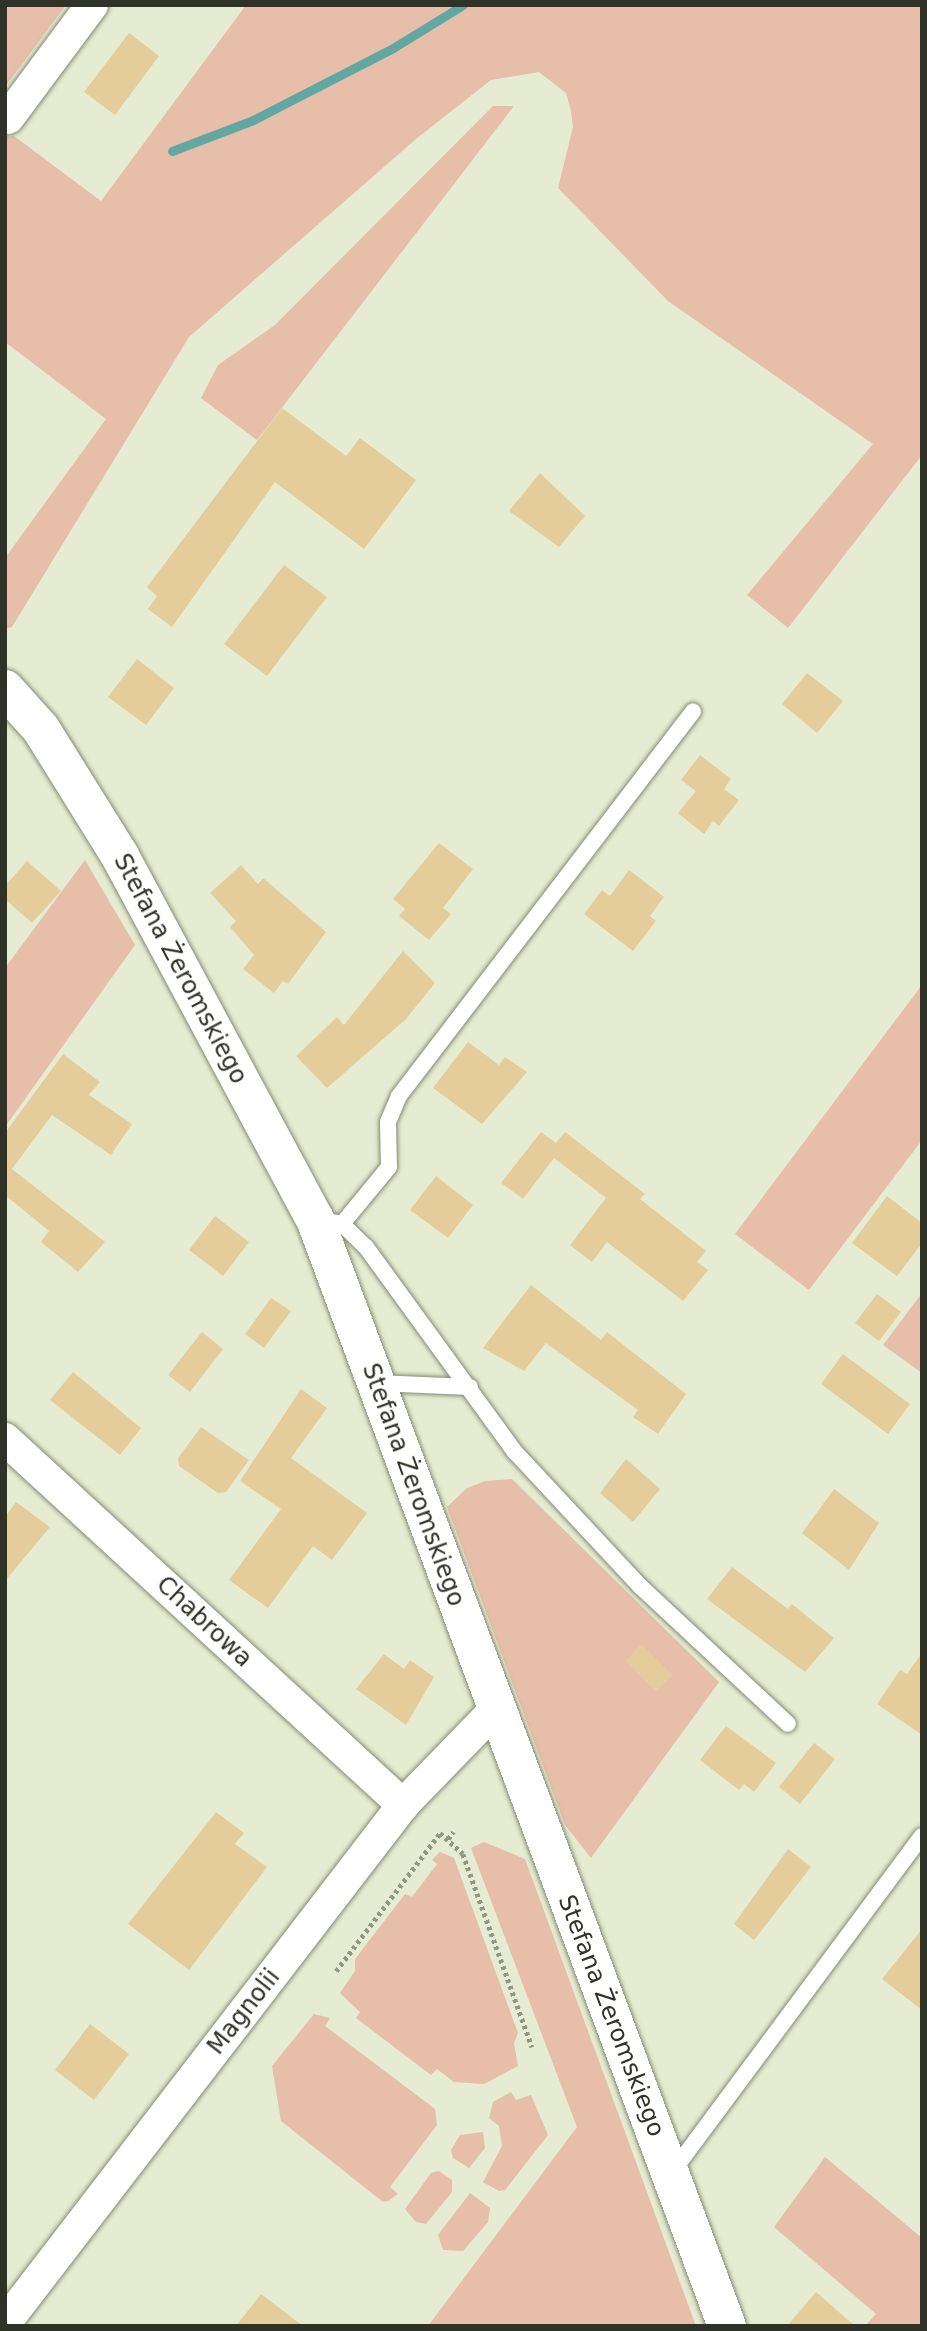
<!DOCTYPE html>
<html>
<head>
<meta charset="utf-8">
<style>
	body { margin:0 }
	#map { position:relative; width:927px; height:2331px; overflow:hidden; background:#e5ecd1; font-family:"DejaVu Sans",sans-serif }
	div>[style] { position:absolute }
	.green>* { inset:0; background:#e6bea9 }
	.stream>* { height:9px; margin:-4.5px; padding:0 4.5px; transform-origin:4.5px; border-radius:4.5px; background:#62a7a2 }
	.building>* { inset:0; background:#e5cd9b }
	.path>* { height:4.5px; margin-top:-2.25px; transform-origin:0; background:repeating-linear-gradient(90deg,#929783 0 3.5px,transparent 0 7px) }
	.roads { filter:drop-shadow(0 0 2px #848b71) drop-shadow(0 0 2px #848b71) }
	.service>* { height:16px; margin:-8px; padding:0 8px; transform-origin:8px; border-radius:8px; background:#fff }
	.minor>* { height:32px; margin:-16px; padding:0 16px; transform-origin:16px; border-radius:16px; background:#fff }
	.tertiary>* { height:38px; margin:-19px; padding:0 19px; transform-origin:19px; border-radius:19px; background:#fff }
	span { translate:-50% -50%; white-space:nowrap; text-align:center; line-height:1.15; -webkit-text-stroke:5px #fff; paint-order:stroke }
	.street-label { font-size:24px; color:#2f3227 }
	.frame { position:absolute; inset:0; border:7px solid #2f3227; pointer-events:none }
</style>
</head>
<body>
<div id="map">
	<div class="green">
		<i style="clip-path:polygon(5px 5px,66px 5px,5px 87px)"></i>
		<i style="clip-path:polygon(246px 5px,922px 5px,922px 455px,788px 628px,747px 595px,873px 444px,668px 301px,558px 188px,573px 127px,571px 111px,566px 93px,539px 72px,491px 80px,416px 139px,189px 337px,12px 627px,5px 629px,5px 558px,106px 419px,5px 342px,5px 137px,14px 136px,101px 201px)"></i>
		<i style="clip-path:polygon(493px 106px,514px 106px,257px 440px,201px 398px,218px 365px,275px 325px)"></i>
		<i style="clip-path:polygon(85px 860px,135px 945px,5px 1127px,5px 968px)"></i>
		<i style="clip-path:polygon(922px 985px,922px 1140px,809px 1290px,735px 1234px)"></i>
		<i style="clip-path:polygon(922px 1293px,922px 1373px,883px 1345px)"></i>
		<i style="clip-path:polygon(512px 1479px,719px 1682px,591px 1858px,565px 1825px,447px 1507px,467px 1488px,485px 1481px)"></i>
		<i style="clip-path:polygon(484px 1842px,525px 1859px,696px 2326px,428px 2326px,577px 2127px,471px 1848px)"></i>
		<i style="clip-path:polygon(440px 1852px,454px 1858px,518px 2033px,514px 2043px,518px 2066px,484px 2084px,454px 2082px,437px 2069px,431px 2075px,356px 2018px,360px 2012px,340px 1993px,355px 1971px,355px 1959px,405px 1894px,412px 1897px,437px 1864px,432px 1860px)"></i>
		<i style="clip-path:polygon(314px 2014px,330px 2018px,325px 2026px,435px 2109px,437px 2125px,390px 2187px,398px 2194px,388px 2201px,383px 2202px,281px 2121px,272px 2066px)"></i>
		<i style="clip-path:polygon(511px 2092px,516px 2100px,531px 2095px,548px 2135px,505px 2190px,499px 2191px,483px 2182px,502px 2146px,499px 2126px,489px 2118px,493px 2102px)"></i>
		<i style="clip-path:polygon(483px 2132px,485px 2148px,469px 2168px,453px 2158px,451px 2150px,460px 2135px)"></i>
		<i style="clip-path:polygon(825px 2157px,922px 2238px,922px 2326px,865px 2326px,876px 2314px,774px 2227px)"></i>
		<i style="clip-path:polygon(439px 2171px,452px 2180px,452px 2192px,426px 2224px,416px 2222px,405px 2209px,431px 2173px)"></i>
		<i style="clip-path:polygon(470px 2193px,490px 2208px,488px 2222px,463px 2251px,443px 2250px,438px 2235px)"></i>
	</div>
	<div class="stream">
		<i style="left:172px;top:151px;width:87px;rotate:-20.9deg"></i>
		<i style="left:253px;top:120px;width:157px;rotate:-27.2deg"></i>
		<i style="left:393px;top:48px;width:82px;rotate:-31.6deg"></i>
	</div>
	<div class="building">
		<i style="clip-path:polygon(129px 33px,159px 56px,115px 115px,84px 92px)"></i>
		<i style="clip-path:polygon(282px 408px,346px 456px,360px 438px,416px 480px,364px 549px,275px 482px,172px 627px,148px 609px,157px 596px,147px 587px)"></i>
		<i style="clip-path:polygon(540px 473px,585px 516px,559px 547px,509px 511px)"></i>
		<i style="clip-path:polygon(284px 565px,327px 597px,267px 676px,224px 644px)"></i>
		<i style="clip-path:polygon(137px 659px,174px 688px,146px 725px,108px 697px)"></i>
		<i style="clip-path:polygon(807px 673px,843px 701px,817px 733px,782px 704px)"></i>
		<i style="clip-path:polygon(700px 755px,731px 779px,724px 789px,739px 800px,719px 826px,713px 821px,704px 834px,678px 813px,696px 791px,681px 780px)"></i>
		<i style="clip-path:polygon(439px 843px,473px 869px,443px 908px,451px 914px,429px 940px,399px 916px,405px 909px,393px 899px)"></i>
		<i style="clip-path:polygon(27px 861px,61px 891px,32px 923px,5px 899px,5px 886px)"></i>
		<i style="clip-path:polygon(241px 865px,258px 884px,263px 878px,326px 932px,288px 984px,283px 981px,274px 993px,243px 969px,254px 955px,230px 927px,236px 921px,210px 893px)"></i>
		<i style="clip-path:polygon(629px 870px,664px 897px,650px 916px,656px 921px,633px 951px,584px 914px,602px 890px,610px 896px)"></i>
		<i style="clip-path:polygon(403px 951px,435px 983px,406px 1019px,327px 1088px,296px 1056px,337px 1017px,344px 1025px)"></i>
		<i style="clip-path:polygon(468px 1042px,499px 1065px,505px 1057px,527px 1072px,482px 1124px,433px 1088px)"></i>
		<i style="clip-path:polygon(63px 1054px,100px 1082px,89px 1095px,132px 1124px,111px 1155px,52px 1115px,12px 1169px,105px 1242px,78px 1272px,41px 1242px,49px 1231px,5px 1195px,5px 1133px)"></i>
		<i style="clip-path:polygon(541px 1132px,556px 1143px,565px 1132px,645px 1194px,640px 1199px,706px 1251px,697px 1262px,708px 1270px,683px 1301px,607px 1242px,592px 1262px,570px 1245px,606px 1198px,554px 1158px,523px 1199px,501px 1183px)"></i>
		<i style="clip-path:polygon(436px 1176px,473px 1205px,448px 1238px,410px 1210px)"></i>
		<i style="clip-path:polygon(887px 1196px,922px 1223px,922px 1243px,897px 1276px,852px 1243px)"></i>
		<i style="clip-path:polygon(215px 1216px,249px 1242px,223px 1276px,189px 1250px)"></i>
		<i style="clip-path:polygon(531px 1285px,601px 1340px,607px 1332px,686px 1394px,658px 1434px,633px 1417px,638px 1410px,546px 1343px,524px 1371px,483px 1348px)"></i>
		<i style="clip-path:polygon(877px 1294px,901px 1312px,879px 1341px,855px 1323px)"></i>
		<i style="clip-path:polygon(271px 1298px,291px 1311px,264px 1348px,245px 1334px)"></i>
		<i style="clip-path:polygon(202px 1332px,223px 1349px,190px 1392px,168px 1375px)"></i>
		<i style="clip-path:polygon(843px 1354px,910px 1404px,888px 1434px,821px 1384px)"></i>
		<i style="clip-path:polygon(73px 1372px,141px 1428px,120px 1455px,50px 1400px)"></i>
		<i style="clip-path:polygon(301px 1389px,327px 1408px,291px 1458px,367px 1513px,332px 1560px,313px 1546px,268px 1608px,229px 1580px,281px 1509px,240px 1481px)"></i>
		<i style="clip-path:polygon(201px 1427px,249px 1460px,226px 1492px,218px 1493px,179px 1466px,178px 1458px)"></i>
		<i style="clip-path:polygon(626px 1459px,660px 1489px,633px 1522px,600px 1493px)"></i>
		<i style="clip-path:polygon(834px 1489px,879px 1523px,849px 1570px,802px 1533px)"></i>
		<i style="clip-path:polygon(16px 1502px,50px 1527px,5px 1581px,5px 1517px)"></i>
		<i style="clip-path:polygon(732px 1567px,788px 1609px,792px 1604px,834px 1638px,805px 1672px,707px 1599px)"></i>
		<i style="clip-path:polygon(641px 1644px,672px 1675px,656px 1692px,626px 1661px)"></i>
		<i style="clip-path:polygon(922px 1653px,922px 1735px,877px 1704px,900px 1670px,907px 1674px)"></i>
		<i style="clip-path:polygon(384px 1654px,404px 1669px,410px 1660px,434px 1677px,406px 1725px,356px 1689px)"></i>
		<i style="clip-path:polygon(726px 1726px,776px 1763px,754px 1792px,744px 1784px,739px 1790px,700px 1760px)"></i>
		<i style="clip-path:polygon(814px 1743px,835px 1759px,800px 1804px,779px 1787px)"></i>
		<i style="clip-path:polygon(216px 1812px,244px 1833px,235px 1844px,267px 1867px,189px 1970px,128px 1924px)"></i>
		<i style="clip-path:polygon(788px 1849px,811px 1867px,754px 1940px,734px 1924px)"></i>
		<i style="clip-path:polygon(922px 1929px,922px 2010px,882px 1979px)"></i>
		<i style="clip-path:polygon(90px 2024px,129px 2054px,94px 2100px,55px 2070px)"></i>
		<i style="clip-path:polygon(816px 2292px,855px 2326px,787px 2326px)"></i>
		<i style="clip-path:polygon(261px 2294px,303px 2326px,236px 2326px)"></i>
	</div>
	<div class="path">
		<i style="left:448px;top:1839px;width:9px;rotate:-54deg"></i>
		<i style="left:336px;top:1971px;width:173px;rotate:-53deg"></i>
		<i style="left:440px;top:1833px;width:31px;rotate:42deg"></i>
		<i style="left:463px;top:1854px;width:205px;rotate:70.3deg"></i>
	</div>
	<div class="roads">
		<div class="service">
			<i style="left:317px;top:1219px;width:25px;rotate:11deg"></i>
			<i style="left:342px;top:1224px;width:33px;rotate:44deg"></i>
			<i style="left:366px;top:1247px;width:253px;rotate:54deg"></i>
			<i style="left:515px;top:1452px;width:183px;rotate:47deg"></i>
			<i style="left:640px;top:1586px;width:202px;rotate:43deg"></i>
			<i style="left:342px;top:1224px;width:74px;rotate:-50.5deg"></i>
			<i style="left:389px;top:1167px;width:45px;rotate:-91.3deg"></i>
			<i style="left:388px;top:1122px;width:28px;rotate:-67deg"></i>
			<i style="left:399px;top:1096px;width:484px;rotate:-52.6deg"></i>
			<i style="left:376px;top:1383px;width:94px;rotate:2.4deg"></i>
			<i style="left:673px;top:2171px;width:417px;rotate:-53.4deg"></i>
		</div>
		<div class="minor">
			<i style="left:8px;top:118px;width:141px;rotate:-53.4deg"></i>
			<i style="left:5px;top:1439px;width:541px;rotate:42.6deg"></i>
			<i style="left:5px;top:2323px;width:653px;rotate:-52.46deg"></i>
			<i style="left:403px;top:1805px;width:132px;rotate:-45.9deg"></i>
		</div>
		<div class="tertiary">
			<i style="left:5px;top:689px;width:54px;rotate:48deg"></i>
			<i style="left:41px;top:729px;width:150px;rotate:58.1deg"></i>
			<i style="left:120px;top:856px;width:412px;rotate:61.8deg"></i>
			<i style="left:315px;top:1219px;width:1181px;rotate:69.59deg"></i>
		</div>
	</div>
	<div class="street-label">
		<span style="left:180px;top:969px;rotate:62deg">Stefana Żeromskiego</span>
		<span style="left:413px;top:1485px;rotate:70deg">Stefana Żeromskiego</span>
		<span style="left:204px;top:1622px;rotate:43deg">Chabrowa</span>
		<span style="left:244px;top:2012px;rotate:-52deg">Magnolii</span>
		<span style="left:611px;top:2016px;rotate:69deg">Stefana Żeromskiego</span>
	</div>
	<div class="frame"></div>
</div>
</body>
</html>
